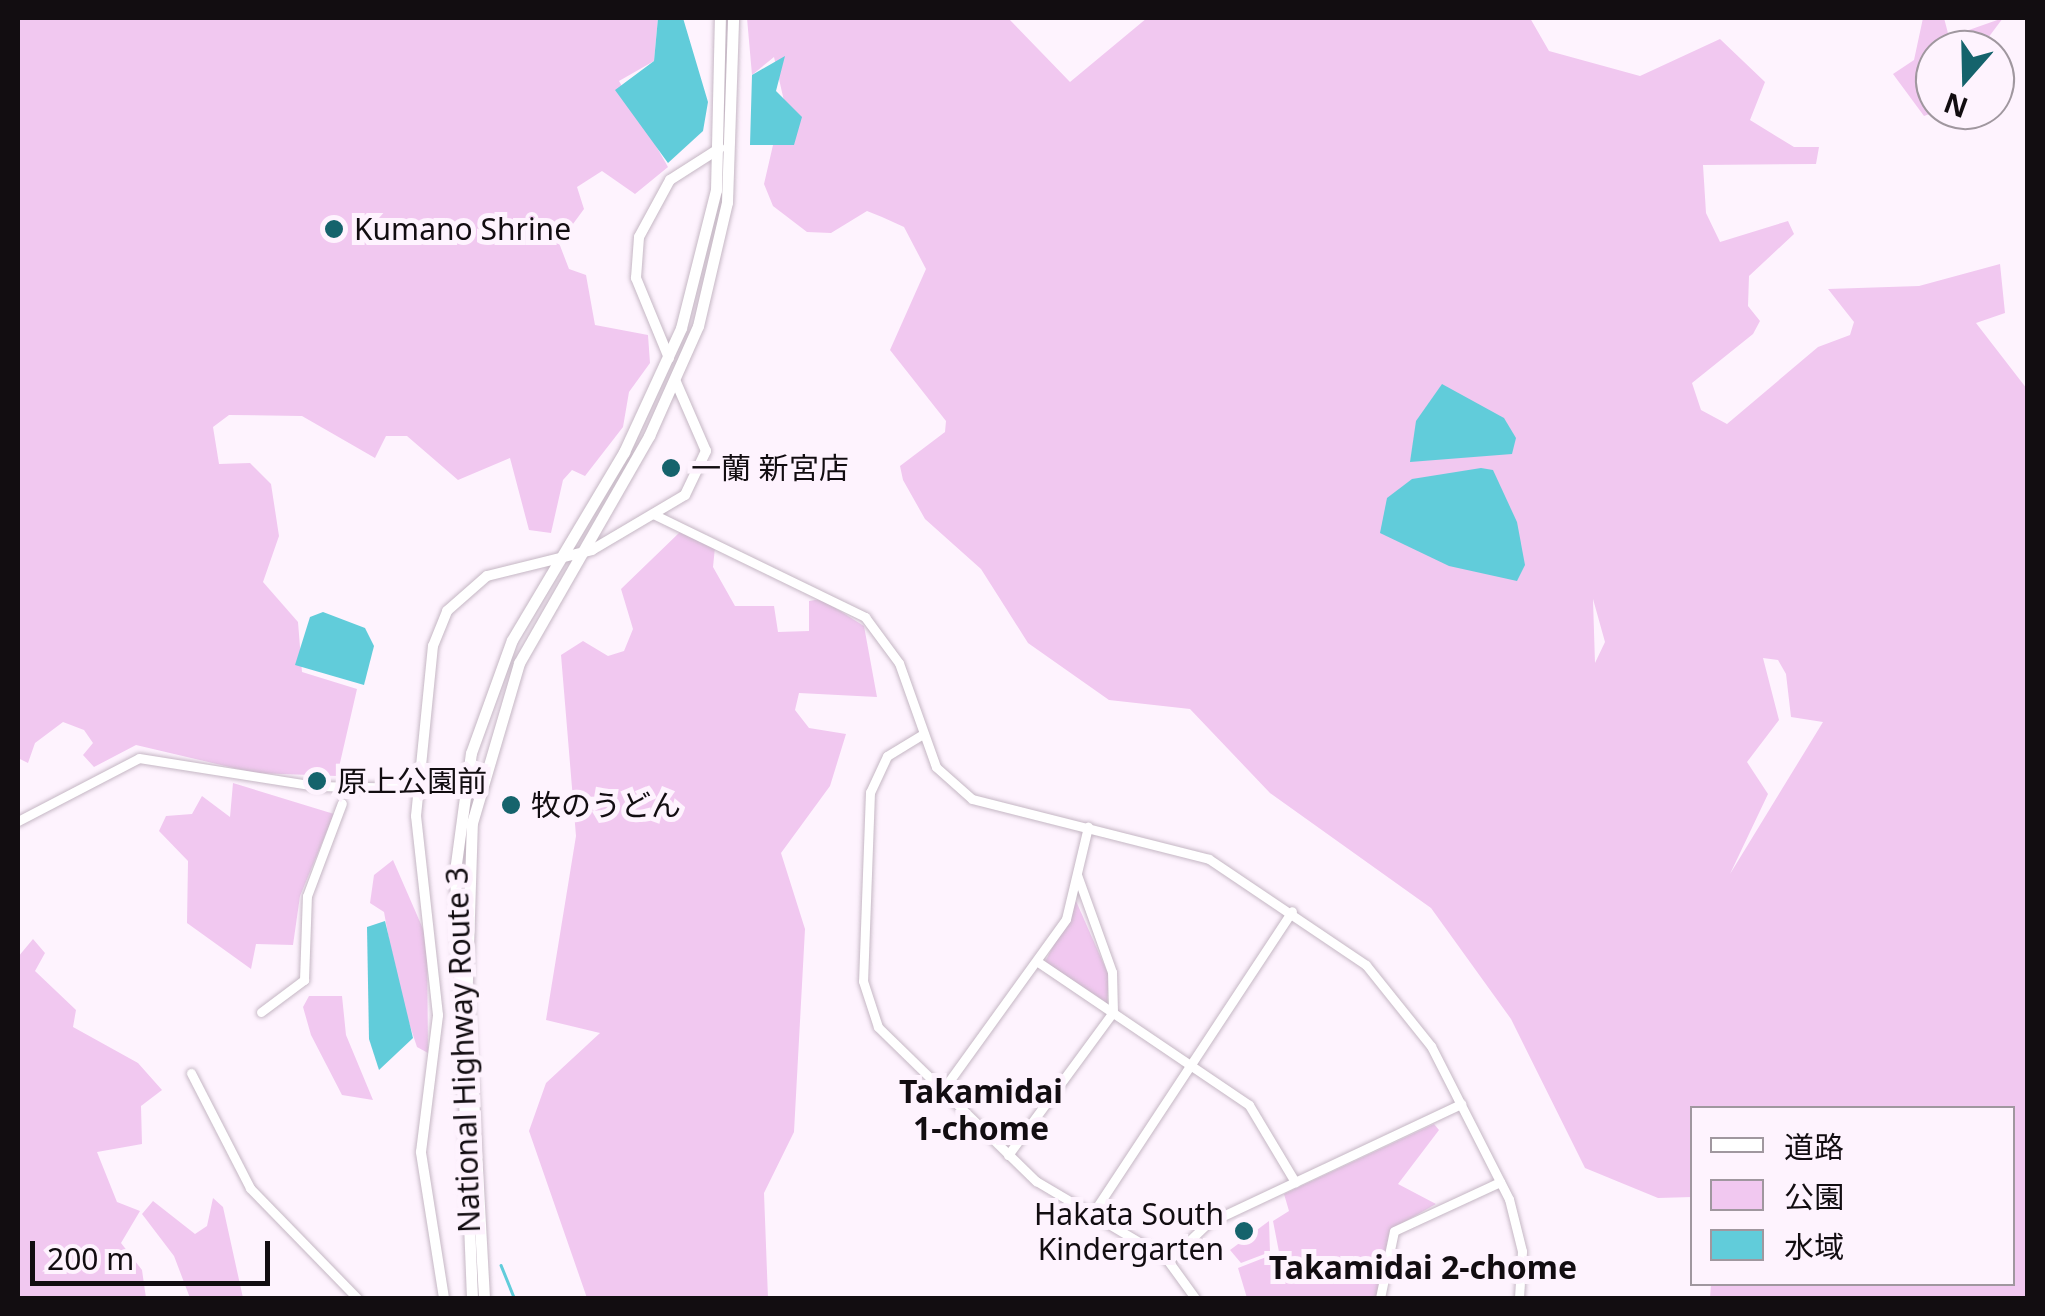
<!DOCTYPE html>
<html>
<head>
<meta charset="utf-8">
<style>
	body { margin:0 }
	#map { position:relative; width:2045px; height:1316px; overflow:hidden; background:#fef3fe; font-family:"Noto Sans","Noto Sans JP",sans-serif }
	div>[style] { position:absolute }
	.green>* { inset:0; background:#f1c8f0 }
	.water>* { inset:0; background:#61ccda }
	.stream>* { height:2.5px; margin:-1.25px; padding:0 1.25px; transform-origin:1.25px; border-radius:1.25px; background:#61ccda }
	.roads { filter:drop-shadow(0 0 2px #c5b7c4) drop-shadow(0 0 2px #c5b7c4) }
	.tertiary>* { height:9px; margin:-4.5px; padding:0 4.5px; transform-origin:4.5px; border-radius:4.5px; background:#fff }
	.secondary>* { height:10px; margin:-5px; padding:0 5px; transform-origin:5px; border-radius:5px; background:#fff }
	.trunk>* { height:11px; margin:-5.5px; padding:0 5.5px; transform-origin:5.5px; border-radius:5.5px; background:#fff }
	.dots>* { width:28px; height:28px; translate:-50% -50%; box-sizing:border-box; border:5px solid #fef3fe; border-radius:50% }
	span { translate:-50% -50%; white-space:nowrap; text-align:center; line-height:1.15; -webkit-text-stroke:10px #fef3fe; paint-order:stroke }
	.poi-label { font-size:30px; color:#120d11 }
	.left { translate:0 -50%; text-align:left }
	.right { translate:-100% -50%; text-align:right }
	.street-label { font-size:30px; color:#120d11 }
	.neighbourhood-label { font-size:32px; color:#120d11; font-weight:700 }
	.frame { position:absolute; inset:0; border:20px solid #120d11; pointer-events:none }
	.legend { position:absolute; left:1690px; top:1106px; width:325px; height:180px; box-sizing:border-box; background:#fef3fe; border:2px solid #a0979f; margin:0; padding:12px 18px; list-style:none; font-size:30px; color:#120d11 }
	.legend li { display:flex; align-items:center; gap:20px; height:50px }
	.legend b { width:50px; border:2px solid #a0979f }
	.north { position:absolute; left:1915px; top:30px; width:100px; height:100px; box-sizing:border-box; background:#fef3fe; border:2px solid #a0979f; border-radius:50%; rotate:200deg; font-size:28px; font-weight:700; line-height:40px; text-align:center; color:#120d11 }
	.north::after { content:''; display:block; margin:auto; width:35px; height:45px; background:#15636c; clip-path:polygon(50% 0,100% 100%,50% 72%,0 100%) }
	.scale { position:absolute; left:30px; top:1241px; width:240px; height:45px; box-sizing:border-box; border:5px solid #120d11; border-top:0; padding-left:12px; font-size:30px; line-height:35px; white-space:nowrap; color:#120d11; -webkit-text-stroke:8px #fef3fe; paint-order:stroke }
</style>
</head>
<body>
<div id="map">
	<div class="green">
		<i style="clip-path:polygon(18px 18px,658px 18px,654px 61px,619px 81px,668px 167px,635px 194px,602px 171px,577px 187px,584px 209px,559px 243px,569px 269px,586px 275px,595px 325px,648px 335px,650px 363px,629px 392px,623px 427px,585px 476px,572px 470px,563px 480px,551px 533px,529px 530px,510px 458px,458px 480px,407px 436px,386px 436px,375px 458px,302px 416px,229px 415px,213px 427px,219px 464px,250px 463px,271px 484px,279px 536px,263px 582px,298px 622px,302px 672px,357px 689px,337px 776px,255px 773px,136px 745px,94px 767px,83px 755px,93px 743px,84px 730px,63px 722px,35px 743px,28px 763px,18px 758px)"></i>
		<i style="clip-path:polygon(evenodd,747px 18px,1008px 18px,1070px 82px,1147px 18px,1530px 18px,1549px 51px,1640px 76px,1720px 39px,1765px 82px,1750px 120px,1794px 147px,1819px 147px,1816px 164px,1703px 165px,1706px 213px,1720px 242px,1788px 221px,1794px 234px,1749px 276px,1748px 306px,1760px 321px,1753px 334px,1692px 383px,1701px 410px,1727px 424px,1818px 347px,1850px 335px,1854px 322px,1828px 289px,1919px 286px,2000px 264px,2005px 313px,1976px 323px,2027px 389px,2027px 1298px,1710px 1298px,1711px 1284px,2012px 1284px,2012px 1108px,1692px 1108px,1692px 1197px,1658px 1198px,1585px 1168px,1511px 1019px,1431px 908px,1270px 793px,1190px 709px,1109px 700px,1028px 643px,981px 569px,925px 519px,903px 480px,900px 466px,945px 432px,946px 421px,890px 350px,926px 269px,904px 227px,882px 217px,867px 211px,831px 233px,807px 232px,773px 206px,764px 184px,773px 145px,794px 145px,774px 57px,752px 75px,747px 18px,1593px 599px,1605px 642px,1595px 663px,1593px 600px,1593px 599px,747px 18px,1763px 658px,1778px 660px,1786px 674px,1791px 717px,1823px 722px,1730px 874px,1768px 794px,1747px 762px,1779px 720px,1763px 658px)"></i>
		<i style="clip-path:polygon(1923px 18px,1944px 18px,1949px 37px,2003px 18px,1979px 50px,1935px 50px,1941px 110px,1924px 116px,1893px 74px,1914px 60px)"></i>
		<i style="clip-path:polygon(680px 532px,715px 547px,713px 567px,735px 606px,774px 606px,778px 632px,809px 631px,809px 601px,821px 599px,864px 626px,877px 697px,799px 693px,795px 710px,809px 728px,846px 734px,830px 786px,781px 853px,805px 929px,794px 1132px,764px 1193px,768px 1298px,587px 1298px,529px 1131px,546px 1083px,600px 1033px,546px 1020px,576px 836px,561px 655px,583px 641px,608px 656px,624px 651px,633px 629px,621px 589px)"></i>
		<i style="clip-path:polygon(233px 783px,334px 814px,300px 896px,293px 945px,256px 944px,251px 969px,187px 923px,188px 861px,159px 831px,166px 816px,192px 814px,202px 796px,230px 817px)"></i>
		<i style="clip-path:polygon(393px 860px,427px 938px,428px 1053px,417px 1047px,398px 990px,384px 912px,370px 903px,374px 875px)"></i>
		<i style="clip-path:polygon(1076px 901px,1109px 976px,1107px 1003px,1045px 962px)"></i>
		<i style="clip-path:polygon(33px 939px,45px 953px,35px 971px,76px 1010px,73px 1027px,138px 1063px,162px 1090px,141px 1106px,142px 1144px,97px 1152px,117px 1202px,140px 1211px,121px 1243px,142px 1270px,146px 1298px,18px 1298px,18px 957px)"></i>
		<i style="clip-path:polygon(309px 996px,342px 996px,346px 1035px,373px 1100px,342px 1095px,311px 1035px,303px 1007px)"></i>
		<i style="clip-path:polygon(1434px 1124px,1439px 1130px,1398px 1184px,1436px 1204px,1390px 1230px,1376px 1298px,1247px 1298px,1238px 1268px,1279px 1252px,1273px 1221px,1289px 1211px,1284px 1194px)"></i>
		<i style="clip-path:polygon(213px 1198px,223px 1207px,243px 1298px,190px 1298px,174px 1256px,142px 1214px,153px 1201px,195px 1234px,207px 1226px)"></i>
		<i style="clip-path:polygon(1269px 1221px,1270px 1252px,1241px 1263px,1230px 1250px)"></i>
	</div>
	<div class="water">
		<i style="clip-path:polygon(658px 18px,683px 18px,708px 102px,703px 131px,668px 163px,615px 90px,654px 61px)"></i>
		<i style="clip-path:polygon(785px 56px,776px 91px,802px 117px,794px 145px,750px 145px,752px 75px)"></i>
		<i style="clip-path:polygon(1442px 384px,1504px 418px,1516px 438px,1512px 454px,1410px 462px,1416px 421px)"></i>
		<i style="clip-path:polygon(1481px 468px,1493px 470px,1517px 522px,1525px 565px,1517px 581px,1449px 566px,1380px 533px,1387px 498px,1412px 479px)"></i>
		<i style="clip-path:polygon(323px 612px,365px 628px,374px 646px,364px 685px,295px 665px,310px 617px)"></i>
		<i style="clip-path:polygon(385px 921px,413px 1038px,379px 1070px,369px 1039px,367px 927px)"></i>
	</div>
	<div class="stream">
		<i style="left:501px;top:1265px;width:35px;rotate:68deg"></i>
	</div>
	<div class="roads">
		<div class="tertiary">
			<i style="left:653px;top:514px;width:236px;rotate:25.9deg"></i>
			<i style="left:865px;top:617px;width:57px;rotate:53.5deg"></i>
			<i style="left:899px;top:663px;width:110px;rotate:70.4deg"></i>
			<i style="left:936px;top:767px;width:48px;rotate:41.6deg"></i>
			<i style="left:972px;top:799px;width:244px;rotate:14.2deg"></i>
			<i style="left:1209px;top:859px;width:189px;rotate:34deg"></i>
			<i style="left:1366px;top:965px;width:104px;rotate:51.3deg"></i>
			<i style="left:1431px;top:1046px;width:172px;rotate:63deg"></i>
			<i style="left:1509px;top:1199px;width:54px;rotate:76deg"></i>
			<i style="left:1522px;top:1251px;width:47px;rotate:93.7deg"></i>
			<i style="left:923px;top:734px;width:42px;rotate:148.6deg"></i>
			<i style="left:887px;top:756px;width:40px;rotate:115deg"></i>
			<i style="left:870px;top:792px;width:189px;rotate:92.1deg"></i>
			<i style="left:863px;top:981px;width:48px;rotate:71.9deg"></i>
			<i style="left:878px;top:1027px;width:221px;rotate:44.3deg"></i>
			<i style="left:1036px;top:1181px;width:151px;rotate:30.6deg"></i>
			<i style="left:1166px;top:1258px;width:49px;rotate:54.1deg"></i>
			<i style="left:18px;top:821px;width:136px;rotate:-27.5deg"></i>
			<i style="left:139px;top:758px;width:178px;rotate:9deg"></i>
			<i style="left:315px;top:786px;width:102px;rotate:1.1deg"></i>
			<i style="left:1038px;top:962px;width:255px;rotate:34.1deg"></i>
			<i style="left:1249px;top:1105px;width:90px;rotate:59.1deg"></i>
			<i style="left:261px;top:1012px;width:54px;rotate:-36.7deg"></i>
			<i style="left:304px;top:980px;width:84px;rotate:-88deg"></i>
			<i style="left:307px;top:896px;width:99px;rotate:-69.4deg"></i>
			<i style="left:191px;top:1073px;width:129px;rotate:62.8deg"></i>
			<i style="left:250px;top:1188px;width:153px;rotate:45.8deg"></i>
			<i style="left:942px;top:1091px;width:212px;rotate:-54.2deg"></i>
			<i style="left:1066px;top:919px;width:95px;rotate:-76.6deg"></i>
			<i style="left:1008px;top:1155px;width:177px;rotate:-53.7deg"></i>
			<i style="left:1113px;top:1012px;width:40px;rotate:-91.4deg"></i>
			<i style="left:1112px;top:972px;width:103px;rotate:-109.8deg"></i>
			<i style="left:1091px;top:1216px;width:365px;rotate:-56.6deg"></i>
			<i style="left:1169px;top:1260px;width:54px;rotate:-43.5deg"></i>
			<i style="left:1208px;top:1223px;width:280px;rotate:-25.2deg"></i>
			<i style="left:1380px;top:1298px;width:68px;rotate:-78.2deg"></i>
			<i style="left:1394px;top:1231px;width:117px;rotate:-24.8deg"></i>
		</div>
		<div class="secondary">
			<i style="left:669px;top:358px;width:87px;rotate:-112.4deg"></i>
			<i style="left:636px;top:278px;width:41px;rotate:-85.8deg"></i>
			<i style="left:639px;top:237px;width:65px;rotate:-61.5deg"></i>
			<i style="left:670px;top:180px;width:59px;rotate:-32.6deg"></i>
			<i style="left:444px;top:1298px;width:148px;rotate:-99deg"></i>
			<i style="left:421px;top:1152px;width:138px;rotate:-82.9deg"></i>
			<i style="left:438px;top:1015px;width:200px;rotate:-96.3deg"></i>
			<i style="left:416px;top:816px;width:171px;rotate:-84.3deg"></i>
			<i style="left:433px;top:646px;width:38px;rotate:-68deg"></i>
			<i style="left:447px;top:611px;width:53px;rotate:-41.2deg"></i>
			<i style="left:487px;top:576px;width:108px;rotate:-13.9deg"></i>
			<i style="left:592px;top:550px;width:108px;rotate:-30.6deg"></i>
			<i style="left:685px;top:495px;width:49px;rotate:-64.5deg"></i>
			<i style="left:706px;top:451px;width:75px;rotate:-113.5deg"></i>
		</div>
		<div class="trunk">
			<i style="left:472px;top:1298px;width:427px;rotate:-92.3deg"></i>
			<i style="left:455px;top:871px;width:119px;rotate:-82.3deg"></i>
			<i style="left:471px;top:753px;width:120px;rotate:-70.1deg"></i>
			<i style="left:512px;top:640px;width:219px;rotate:-59.2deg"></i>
			<i style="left:624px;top:452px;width:136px;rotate:-65.3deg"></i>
			<i style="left:681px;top:328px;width:142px;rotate:-75.8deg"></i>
			<i style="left:716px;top:190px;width:172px;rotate:-88.7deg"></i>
			<i style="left:484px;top:1298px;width:319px;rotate:-93.1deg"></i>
			<i style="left:467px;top:979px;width:156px;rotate:-88.2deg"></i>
			<i style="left:472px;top:823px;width:167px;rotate:-73.6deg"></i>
			<i style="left:519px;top:663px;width:262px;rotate:-60.2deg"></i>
			<i style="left:649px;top:436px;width:120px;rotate:-66deg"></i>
			<i style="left:698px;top:326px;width:127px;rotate:-76.8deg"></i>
			<i style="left:727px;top:202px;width:184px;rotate:-88.1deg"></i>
		</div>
	</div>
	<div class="dots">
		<i style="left:334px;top:229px;background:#15636c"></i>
		<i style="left:671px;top:468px;background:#15636c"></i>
		<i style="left:317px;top:781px;background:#15636c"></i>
		<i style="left:511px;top:805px;background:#15636c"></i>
		<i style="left:1244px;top:1231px;background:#15636c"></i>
	</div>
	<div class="poi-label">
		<span class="left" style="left:354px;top:229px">Kumano Shrine</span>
		<span class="left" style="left:691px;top:468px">一蘭 新宮店</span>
		<span class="left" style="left:337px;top:781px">原上公園前</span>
		<span class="left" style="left:531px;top:805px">牧のうどん</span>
		<span class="right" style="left:1224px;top:1231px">Hakata South<br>Kindergarten</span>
	</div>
	<div class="street-label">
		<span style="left:463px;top:1050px;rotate:-92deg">National Highway Route 3</span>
	</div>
	<div class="neighbourhood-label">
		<span style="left:981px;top:1110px">Takamidai<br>1-chome</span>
		<span style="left:1423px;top:1267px">Takamidai 2-chome</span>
	</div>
	<div class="frame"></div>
	<ul class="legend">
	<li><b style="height:12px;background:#fff"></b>道路</li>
	<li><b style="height:28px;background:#f1c8f0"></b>公園</li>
	<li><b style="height:28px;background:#61ccda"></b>水域</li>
	</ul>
	<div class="north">N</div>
	<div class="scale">200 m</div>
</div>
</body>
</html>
